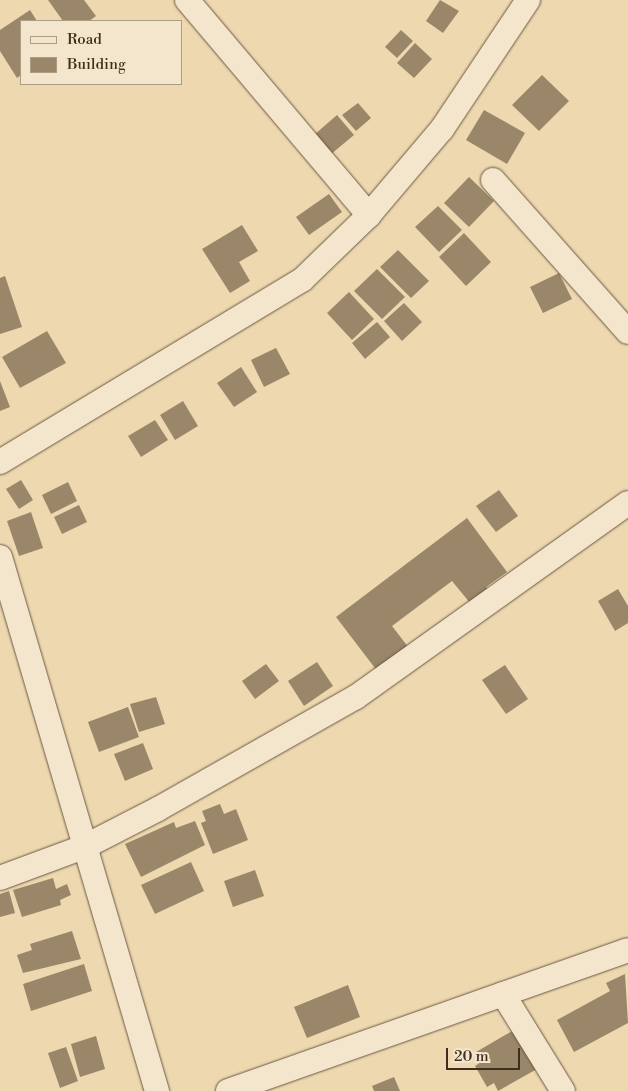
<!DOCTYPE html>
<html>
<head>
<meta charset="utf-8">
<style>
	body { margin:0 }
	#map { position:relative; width:628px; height:1091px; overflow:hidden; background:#eed8b0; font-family:"Libre Bodoni",serif }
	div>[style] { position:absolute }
	.building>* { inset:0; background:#9a8669 }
	.roads { filter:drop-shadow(0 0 1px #6b5842) drop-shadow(0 0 1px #6b5842) }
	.street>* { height:24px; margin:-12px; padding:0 12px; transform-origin:12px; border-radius:12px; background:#f4e6cc }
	span { translate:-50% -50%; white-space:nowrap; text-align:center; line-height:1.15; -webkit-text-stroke:5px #f4e6cc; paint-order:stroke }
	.legend { position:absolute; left:20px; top:20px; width:162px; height:65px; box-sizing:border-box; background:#f4e6cc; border:1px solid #ac9c86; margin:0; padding:6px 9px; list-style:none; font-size:15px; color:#3f2e1d }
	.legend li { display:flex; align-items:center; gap:10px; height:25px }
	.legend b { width:25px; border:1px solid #ac9c86 }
	.scale { position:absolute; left:446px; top:1048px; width:74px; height:22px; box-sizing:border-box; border:2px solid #3f2e1d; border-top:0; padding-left:6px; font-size:15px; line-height:18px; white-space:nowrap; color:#3f2e1d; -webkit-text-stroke:4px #f4e6cc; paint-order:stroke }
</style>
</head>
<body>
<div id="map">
	<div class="building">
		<i style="clip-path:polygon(48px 0,84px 0,96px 16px,89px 21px,63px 21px)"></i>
		<i style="clip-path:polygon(440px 0,459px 11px,443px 33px,426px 21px)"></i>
		<i style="clip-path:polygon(30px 10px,37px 21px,21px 21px,21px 75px,17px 78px,0 51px,0 30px)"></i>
		<i style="clip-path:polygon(401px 30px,413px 41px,397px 58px,385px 47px)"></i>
		<i style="clip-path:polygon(415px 43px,432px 59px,414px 78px,397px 63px)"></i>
		<i style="clip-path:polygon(542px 75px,569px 101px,539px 131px,512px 105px)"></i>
		<i style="clip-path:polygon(358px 103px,371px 118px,356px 131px,342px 115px)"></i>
		<i style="clip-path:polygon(484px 110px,525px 133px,507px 164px,466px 140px)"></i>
		<i style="clip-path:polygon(337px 115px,354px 135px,330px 155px,314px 135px)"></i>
		<i style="clip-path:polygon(469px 177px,494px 201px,469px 227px,444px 203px)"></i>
		<i style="clip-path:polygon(329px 194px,342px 212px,309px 235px,296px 217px)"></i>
		<i style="clip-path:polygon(438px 206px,462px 230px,439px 252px,415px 227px)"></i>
		<i style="clip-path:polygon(242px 225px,258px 251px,239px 262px,250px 281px,230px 293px,202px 249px)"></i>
		<i style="clip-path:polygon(464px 233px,491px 262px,466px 286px,439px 257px)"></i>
		<i style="clip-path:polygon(398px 250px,429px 281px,411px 298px,380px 267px)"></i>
		<i style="clip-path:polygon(377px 269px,405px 297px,382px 319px,354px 291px)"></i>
		<i style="clip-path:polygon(559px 273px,572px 299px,543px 313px,530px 287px)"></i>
		<i style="clip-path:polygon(5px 276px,22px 327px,0 334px,0 278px)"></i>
		<i style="clip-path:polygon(349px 292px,374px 319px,352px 340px,327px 313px)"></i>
		<i style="clip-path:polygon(404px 303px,422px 322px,402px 341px,384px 321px)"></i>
		<i style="clip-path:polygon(377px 322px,390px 337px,365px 359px,352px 343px)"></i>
		<i style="clip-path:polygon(47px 331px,66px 363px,20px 388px,2px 357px)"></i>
		<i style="clip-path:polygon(276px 348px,290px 374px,264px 387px,251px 360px)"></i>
		<i style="clip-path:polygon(241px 367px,257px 392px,234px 407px,217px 383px)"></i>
		<i style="clip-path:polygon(0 381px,10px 407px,0 411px)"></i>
		<i style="clip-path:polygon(183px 401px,198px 426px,175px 440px,160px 415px)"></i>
		<i style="clip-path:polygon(155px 420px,168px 440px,141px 457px,128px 436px)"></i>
		<i style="clip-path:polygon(21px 480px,33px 500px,19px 509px,6px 489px)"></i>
		<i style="clip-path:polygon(68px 482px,77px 501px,51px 514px,42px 495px)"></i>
		<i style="clip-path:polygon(499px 490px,518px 516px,496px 532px,476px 506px)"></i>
		<i style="clip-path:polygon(79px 505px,87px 522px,62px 534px,54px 517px)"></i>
		<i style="clip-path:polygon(31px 512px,43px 548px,19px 556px,7px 521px)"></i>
		<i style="clip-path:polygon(467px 518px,507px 572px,486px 587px,493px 596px,475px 609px,452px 581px,392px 626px,412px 652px,381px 676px,336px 617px)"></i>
		<i style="clip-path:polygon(618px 589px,628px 606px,628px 623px,615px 631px,598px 601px)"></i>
		<i style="clip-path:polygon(317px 662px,333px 686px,304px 706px,288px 681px)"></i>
		<i style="clip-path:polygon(266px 664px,279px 681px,255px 699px,242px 681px)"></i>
		<i style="clip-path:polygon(505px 665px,528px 699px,506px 714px,482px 680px)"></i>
		<i style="clip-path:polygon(156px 697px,165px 724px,139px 732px,130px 704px)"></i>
		<i style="clip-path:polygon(128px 707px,139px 737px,99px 752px,88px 722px)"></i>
		<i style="clip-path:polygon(143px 743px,153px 769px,125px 781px,114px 754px)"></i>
		<i style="clip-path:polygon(220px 804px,224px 814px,236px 809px,248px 840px,213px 854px,201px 823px,206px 821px,202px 811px)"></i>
		<i style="clip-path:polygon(195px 821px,205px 845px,141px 877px,125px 844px,174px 822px,176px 828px)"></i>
		<i style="clip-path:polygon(191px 862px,204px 891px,155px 914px,141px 885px)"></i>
		<i style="clip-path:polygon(255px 870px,264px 896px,233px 907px,224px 881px)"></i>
		<i style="clip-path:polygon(53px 878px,56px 889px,67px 884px,71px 895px,60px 900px,61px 905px,22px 917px,13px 890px)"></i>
		<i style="clip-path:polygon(9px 891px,15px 913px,0 917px,0 894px)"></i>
		<i style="clip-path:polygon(72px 931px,81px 959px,23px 973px,17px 955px,32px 950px,30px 944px)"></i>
		<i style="clip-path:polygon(84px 964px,92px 991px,31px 1011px,23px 984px)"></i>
		<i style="clip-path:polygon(625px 974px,628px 1023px,574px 1052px,557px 1020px,610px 991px,606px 983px)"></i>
		<i style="clip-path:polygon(348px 985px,360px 1017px,307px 1038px,294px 1007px)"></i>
		<i style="clip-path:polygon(514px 1030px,537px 1069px,498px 1091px,494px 1083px,487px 1087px,475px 1066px,481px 1062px,476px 1052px)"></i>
		<i style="clip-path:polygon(96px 1036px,105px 1069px,80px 1077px,71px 1044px)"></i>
		<i style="clip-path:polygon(66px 1047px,78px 1081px,60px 1088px,48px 1053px)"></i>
		<i style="clip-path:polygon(394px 1077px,400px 1091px,374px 1091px,372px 1086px)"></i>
	</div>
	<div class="roads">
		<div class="street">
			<i style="left:187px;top:0;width:282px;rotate:49.8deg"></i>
			<i style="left:493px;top:180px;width:203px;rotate:48.4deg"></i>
			<i style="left:0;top:462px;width:353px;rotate:-31.1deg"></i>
			<i style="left:302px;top:280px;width:93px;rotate:-44.1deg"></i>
			<i style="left:369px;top:215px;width:113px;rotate:-49.7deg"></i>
			<i style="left:442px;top:129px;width:155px;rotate:-56.3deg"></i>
			<i style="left:0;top:557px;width:557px;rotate:73.62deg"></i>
			<i style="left:0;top:878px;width:92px;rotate:-20.4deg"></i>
			<i style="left:86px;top:846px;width:81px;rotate:-27.2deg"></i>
			<i style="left:158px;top:809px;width:227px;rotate:-29.5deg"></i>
			<i style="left:356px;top:697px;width:334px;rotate:-35.5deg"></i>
			<i style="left:503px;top:994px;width:114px;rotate:58.3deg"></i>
			<i style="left:228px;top:1091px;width:424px;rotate:-19.4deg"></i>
		</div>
	</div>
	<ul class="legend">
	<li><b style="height:6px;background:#f4e6cc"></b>Road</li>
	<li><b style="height:14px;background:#9a8669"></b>Building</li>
	</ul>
	<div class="scale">20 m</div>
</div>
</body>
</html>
